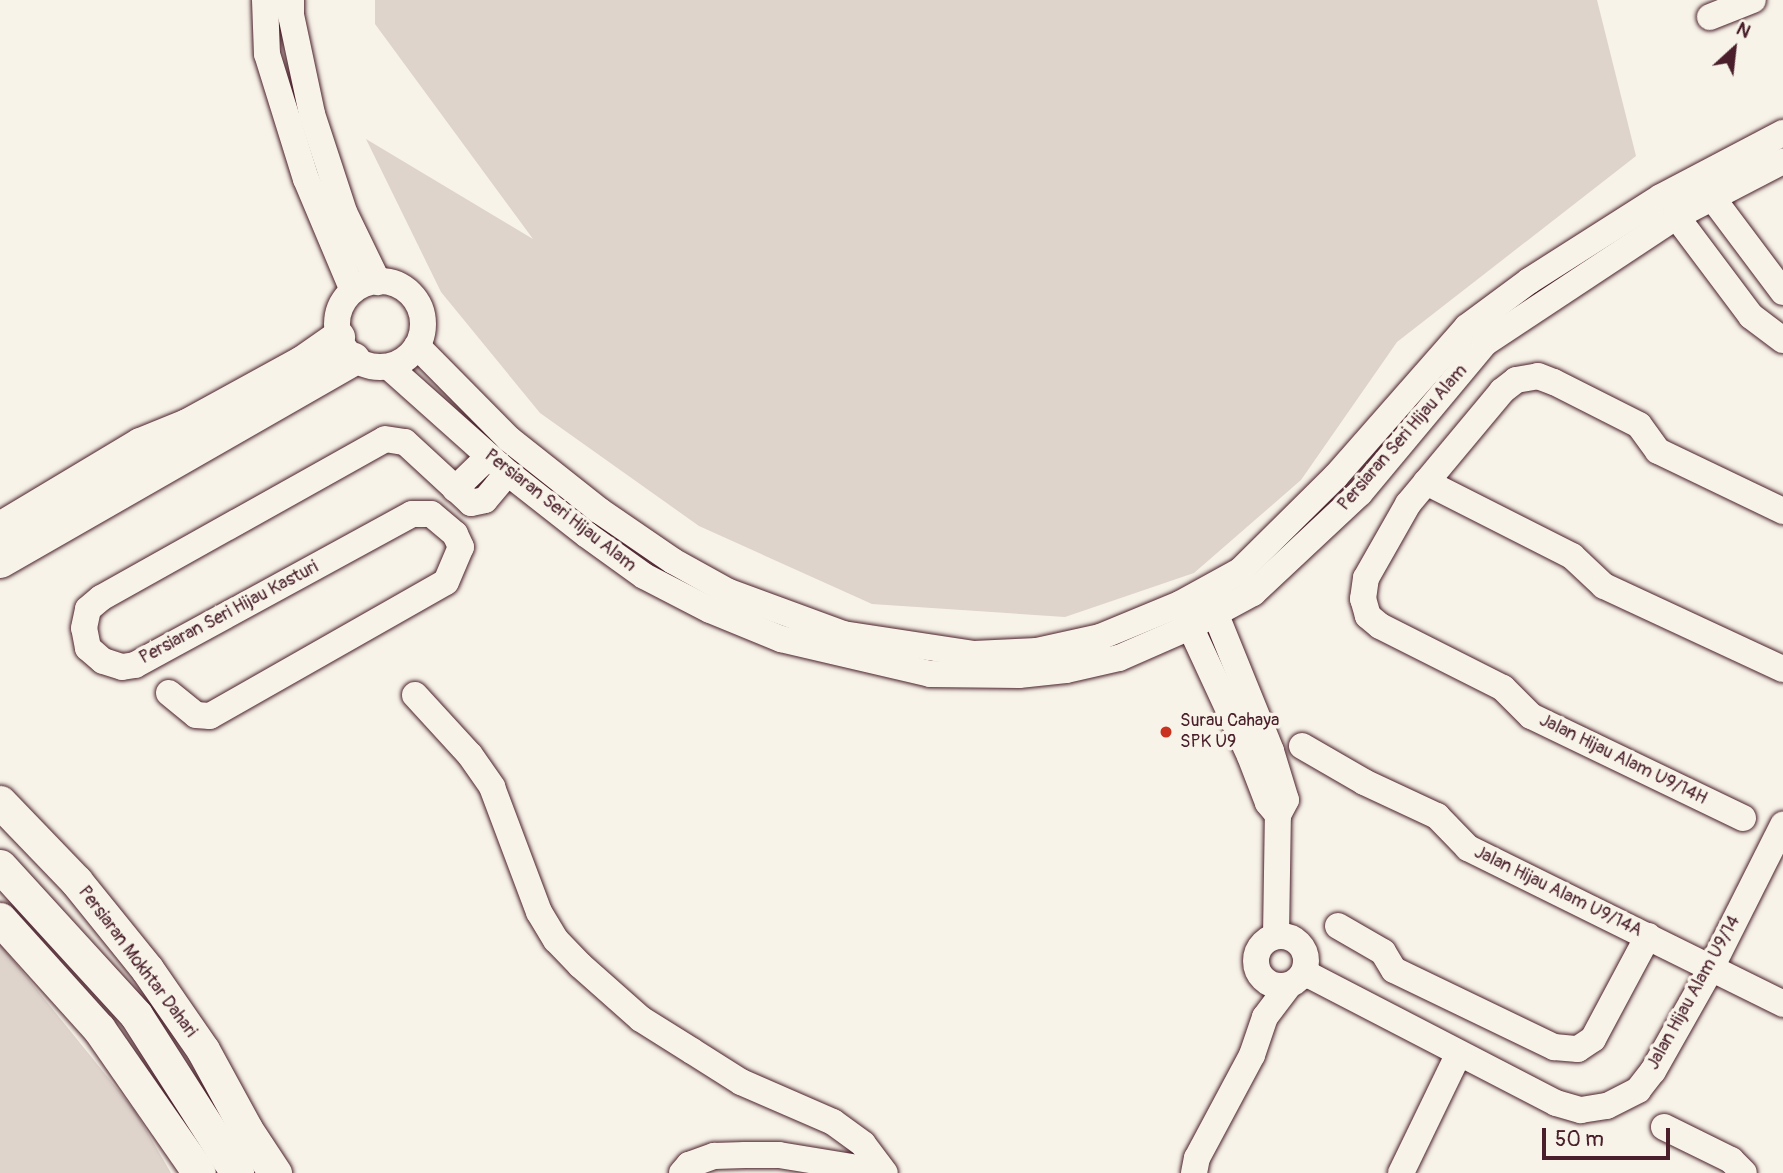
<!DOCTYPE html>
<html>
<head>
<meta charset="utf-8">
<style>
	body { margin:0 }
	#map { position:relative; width:1783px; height:1173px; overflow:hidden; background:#f7f3e8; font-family:Pangolin,sans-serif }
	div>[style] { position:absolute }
	.green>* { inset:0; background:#ded4cc }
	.roads { filter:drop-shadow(0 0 2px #4a1f2b) drop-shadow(0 0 2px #4a1f2b) }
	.minor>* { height:26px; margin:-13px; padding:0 13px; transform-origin:13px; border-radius:13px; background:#f7f3e8 }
	.minor>.ring { margin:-13px; padding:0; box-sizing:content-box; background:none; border:26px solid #f7f3e8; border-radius:50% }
	.major>* { height:33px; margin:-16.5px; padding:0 16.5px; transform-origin:16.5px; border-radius:16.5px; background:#f7f3e8 }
	.dots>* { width:19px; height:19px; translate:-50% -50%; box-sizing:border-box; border:4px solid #f7f3e8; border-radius:50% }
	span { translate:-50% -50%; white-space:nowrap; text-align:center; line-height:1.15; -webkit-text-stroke:7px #f7f3e8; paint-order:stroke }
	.street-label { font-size:18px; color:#4a1f2b }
	.poi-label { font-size:18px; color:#4a1f2b }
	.left { translate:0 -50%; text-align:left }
	.north { position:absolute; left:1699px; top:14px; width:70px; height:70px; -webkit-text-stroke:5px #f7f3e8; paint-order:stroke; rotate:27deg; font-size:19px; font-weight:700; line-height:28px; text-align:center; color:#4a1f2b }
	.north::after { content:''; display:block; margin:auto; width:24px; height:32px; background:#4a1f2b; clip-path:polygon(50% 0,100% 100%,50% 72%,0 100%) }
	.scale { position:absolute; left:1542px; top:1128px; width:128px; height:32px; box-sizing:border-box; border:4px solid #4a1f2b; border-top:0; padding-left:9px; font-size:21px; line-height:24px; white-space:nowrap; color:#4a1f2b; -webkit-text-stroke:5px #f7f3e8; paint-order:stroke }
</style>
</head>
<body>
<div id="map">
	<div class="green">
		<i style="clip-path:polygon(375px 0,1597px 0,1636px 156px,1397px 342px,1301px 480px,1194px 573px,1065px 617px,872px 604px,699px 526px,540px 413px,441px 292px,366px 139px,533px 239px,375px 24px)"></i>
		<i style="clip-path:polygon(0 944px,135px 1111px,171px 1173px,0 1173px)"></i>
	</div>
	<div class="roads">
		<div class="minor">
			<i style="left:265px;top:0;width:54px;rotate:87.9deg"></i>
			<i style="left:267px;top:54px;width:131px;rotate:72.7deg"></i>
			<i style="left:306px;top:179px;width:121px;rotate:67.2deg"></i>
			<i style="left:291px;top:0;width:15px;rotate:90deg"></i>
			<i style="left:291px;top:15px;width:101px;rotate:78deg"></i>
			<i style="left:312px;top:114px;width:103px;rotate:71.9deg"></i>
			<i style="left:344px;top:212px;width:78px;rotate:64.1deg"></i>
			<i style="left:1710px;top:17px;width:46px;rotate:-21.6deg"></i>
			<i style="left:1702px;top:184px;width:135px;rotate:53.1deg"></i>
			<i style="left:1667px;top:204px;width:140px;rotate:53.1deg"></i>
			<i style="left:1751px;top:316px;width:40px;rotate:37deg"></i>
			<i class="ring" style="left:337px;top:281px;width:60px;height:60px"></i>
			<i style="left:417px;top:346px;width:131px;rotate:45.3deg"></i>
			<i style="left:509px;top:439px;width:116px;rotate:38.4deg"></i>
			<i style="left:600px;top:511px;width:88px;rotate:34.4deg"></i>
			<i style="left:673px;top:561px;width:64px;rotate:29deg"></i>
			<i style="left:729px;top:592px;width:121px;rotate:20.2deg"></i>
			<i style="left:843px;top:634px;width:133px;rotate:8.7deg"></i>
			<i style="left:974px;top:654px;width:63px;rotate:-2.7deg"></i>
			<i style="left:1037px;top:651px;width:65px;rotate:-12.5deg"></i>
			<i style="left:1100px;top:637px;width:87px;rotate:-22.4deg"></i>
			<i style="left:1180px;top:604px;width:68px;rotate:-28.8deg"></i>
			<i style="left:1240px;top:571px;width:135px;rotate:-44.7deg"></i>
			<i style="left:1336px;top:476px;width:198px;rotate:-48.7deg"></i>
			<i style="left:1467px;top:327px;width:77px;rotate:-36.6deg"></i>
			<i style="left:1529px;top:281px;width:156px;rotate:-32.5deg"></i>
			<i style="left:1661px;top:197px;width:138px;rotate:-27.7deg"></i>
			<i style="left:389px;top:367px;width:159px;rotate:41.7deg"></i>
			<i style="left:508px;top:473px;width:100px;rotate:38.1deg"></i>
			<i style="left:587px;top:535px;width:70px;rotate:35.7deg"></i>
			<i style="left:644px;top:576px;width:74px;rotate:27.3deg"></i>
			<i style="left:710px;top:610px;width:77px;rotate:22.2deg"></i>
			<i style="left:781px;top:639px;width:153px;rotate:13.2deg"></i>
			<i style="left:930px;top:674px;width:89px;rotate:0.6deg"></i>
			<i style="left:1019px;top:675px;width:47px;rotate:-6.1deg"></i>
			<i style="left:1066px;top:670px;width:54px;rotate:-12.8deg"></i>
			<i style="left:1119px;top:658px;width:77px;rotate:-23.6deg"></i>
			<i style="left:1190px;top:627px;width:72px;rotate:-28.4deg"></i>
			<i style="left:1253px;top:593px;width:146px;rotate:-43.1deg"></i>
			<i style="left:1360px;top:493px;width:195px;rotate:-50.2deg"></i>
			<i style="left:1485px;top:343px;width:230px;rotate:-33.5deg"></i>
			<i style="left:1677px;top:216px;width:119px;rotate:-27.4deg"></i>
			<i style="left:1426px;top:482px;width:164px;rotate:26.9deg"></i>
			<i style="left:1572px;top:556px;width:44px;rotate:43.2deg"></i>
			<i style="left:1604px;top:586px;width:197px;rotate:24.9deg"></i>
			<i style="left:455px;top:489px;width:46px;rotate:-44.1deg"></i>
			<i style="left:1209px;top:598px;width:165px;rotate:67.9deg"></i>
			<i style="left:1271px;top:751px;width:51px;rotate:73deg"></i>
			<i style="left:1286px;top:800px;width:17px;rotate:118deg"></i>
			<i style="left:1183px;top:611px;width:160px;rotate:65.2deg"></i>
			<i style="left:1250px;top:756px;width:50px;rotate:69deg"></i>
			<i style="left:1268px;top:803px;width:16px;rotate:50deg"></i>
			<i style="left:169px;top:693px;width:35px;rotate:39deg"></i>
			<i style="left:196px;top:715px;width:14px;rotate:4deg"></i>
			<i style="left:210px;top:716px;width:271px;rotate:-29.6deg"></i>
			<i style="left:446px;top:582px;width:38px;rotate:-67deg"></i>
			<i style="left:461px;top:547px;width:14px;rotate:-115deg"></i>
			<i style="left:455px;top:534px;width:31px;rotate:-140deg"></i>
			<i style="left:431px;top:514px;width:19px;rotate:180deg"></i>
			<i style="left:412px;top:514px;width:315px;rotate:151.4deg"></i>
			<i style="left:135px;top:665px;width:13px;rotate:171deg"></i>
			<i style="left:122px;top:667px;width:20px;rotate:-162deg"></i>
			<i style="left:103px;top:661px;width:20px;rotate:-139deg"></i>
			<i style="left:88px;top:648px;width:20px;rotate:-101deg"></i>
			<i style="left:84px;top:628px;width:19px;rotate:-78deg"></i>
			<i style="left:88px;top:609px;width:17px;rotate:-40deg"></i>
			<i style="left:101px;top:598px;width:325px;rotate:-29.2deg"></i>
			<i style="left:385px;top:439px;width:20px;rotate:9deg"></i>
			<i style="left:405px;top:442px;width:90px;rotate:42.7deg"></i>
			<i style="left:471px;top:503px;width:14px;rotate:-12deg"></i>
			<i style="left:485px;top:500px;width:35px;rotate:-50deg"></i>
			<i style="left:415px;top:695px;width:81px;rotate:47.5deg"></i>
			<i style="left:470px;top:755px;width:39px;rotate:55deg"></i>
			<i style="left:492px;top:787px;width:134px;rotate:69.4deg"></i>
			<i style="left:539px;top:912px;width:33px;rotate:59deg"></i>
			<i style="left:556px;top:940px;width:35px;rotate:46deg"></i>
			<i style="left:580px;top:965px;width:81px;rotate:41.5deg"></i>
			<i style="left:641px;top:1019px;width:60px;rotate:32.1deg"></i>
			<i style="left:692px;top:1051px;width:58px;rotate:32.3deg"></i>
			<i style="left:741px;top:1082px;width:100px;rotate:23.5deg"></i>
			<i style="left:833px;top:1122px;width:37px;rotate:36deg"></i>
			<i style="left:863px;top:1144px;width:36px;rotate:53deg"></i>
			<i style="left:1302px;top:746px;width:72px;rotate:30.1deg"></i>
			<i style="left:1364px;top:782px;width:81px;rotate:25deg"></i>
			<i style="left:1437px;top:816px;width:45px;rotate:45.9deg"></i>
			<i style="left:1468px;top:848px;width:352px;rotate:26.3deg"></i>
			<i style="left:1743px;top:818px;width:235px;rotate:-154.3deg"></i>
			<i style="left:1531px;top:716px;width:40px;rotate:-135deg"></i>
			<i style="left:1503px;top:688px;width:138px;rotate:-153.2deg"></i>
			<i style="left:1380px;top:626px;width:16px;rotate:-140deg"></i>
			<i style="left:1368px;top:616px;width:18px;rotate:-106deg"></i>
			<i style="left:1363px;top:599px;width:21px;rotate:-82deg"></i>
			<i style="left:1366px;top:578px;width:85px;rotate:-60.4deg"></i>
			<i style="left:1408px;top:504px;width:147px;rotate:-50.2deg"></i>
			<i style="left:1502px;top:391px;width:18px;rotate:-38deg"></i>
			<i style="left:1516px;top:380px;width:22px;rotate:-10deg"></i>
			<i style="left:1538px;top:376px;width:17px;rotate:21deg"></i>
			<i style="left:1554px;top:382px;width:95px;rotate:26.8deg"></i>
			<i style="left:1639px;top:425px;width:32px;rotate:54deg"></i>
			<i style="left:1658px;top:451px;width:139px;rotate:25.6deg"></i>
			<i style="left:1338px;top:926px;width:52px;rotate:30deg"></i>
			<i style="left:1383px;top:952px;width:21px;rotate:59deg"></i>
			<i style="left:1394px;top:970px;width:178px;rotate:25.7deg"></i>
			<i style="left:1554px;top:1047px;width:24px;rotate:5deg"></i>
			<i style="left:1578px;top:1049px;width:18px;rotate:-34deg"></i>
			<i style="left:1593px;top:1039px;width:117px;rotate:-61.9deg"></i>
			<i class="ring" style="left:1256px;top:936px;width:24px;height:24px"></i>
			<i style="left:1276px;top:936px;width:121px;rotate:-89.1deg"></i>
			<i style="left:1303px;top:974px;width:8px;rotate:14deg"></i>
			<i style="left:1311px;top:976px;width:276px;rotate:27.4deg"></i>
			<i style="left:1556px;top:1103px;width:26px;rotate:16deg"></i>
			<i style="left:1581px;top:1110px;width:26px;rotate:-9deg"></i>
			<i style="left:1607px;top:1106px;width:35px;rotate:-27deg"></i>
			<i style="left:1638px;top:1090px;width:24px;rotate:-52deg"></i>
			<i style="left:1653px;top:1071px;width:114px;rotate:-60.5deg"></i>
			<i style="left:1709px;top:972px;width:165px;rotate:-63.3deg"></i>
			<i style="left:1664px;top:1127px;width:75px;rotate:26.2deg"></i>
			<i style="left:1731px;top:1160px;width:18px;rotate:45deg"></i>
			<i style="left:682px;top:1173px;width:11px;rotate:-49deg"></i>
			<i style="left:689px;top:1165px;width:27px;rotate:-20deg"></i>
			<i style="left:714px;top:1156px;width:31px;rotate:-2deg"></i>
			<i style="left:745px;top:1155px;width:34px"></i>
			<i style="left:779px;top:1155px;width:105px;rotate:9.3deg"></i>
			<i style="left:1194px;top:1173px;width:15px;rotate:-79deg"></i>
			<i style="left:1197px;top:1158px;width:117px;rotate:-61.9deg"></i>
			<i style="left:1252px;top:1055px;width:40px;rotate:-71.1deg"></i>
			<i style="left:1265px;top:1017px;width:40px;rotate:-53deg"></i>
			<i style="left:1401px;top:1173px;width:131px;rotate:-64.2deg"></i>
		</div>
		<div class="major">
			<i style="left:0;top:528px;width:163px;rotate:-31deg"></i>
			<i style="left:140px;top:444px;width:51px;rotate:-22deg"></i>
			<i style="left:187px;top:425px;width:131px;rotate:-28.7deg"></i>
			<i style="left:302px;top:362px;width:44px;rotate:-34.8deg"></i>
			<i style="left:0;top:561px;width:407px;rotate:-29.8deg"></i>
			<i style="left:0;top:802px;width:110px;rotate:46.1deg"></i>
			<i style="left:76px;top:881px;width:113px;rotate:51.1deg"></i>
			<i style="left:147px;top:969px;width:98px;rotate:55.3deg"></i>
			<i style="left:203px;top:1050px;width:90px;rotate:61.4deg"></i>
			<i style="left:246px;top:1129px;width:53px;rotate:56.6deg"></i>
			<i style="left:0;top:866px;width:202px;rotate:47.6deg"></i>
			<i style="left:136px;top:1015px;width:188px;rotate:57.4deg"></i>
			<i style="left:0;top:919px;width:148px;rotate:48deg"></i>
			<i style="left:99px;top:1029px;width:175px;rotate:55.2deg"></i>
		</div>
	</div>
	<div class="dots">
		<i style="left:1166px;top:732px;background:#c8321e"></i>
	</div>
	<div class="street-label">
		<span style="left:1403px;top:438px;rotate:-49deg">Persiaran Seri Hijau Alam</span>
		<span style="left:560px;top:511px;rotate:38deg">Persiaran Seri Hijau Alam</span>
		<span style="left:229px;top:613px;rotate:-28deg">Persiaran Seri Hijau Kasturi</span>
		<span style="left:1623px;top:760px;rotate:26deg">Jalan Hijau Alam U9/14H</span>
		<span style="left:1558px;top:892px;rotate:26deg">Jalan Hijau Alam U9/14A</span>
		<span style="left:137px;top:962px;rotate:53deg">Persiaran Mokhtar Dahari</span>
		<span style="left:1694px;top:993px;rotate:-61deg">Jalan Hijau Alam U9/14</span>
	</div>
	<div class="poi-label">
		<span class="left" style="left:1180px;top:732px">Surau Cahaya<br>SPK U9</span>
	</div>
	<div class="north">N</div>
	<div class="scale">50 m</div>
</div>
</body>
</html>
